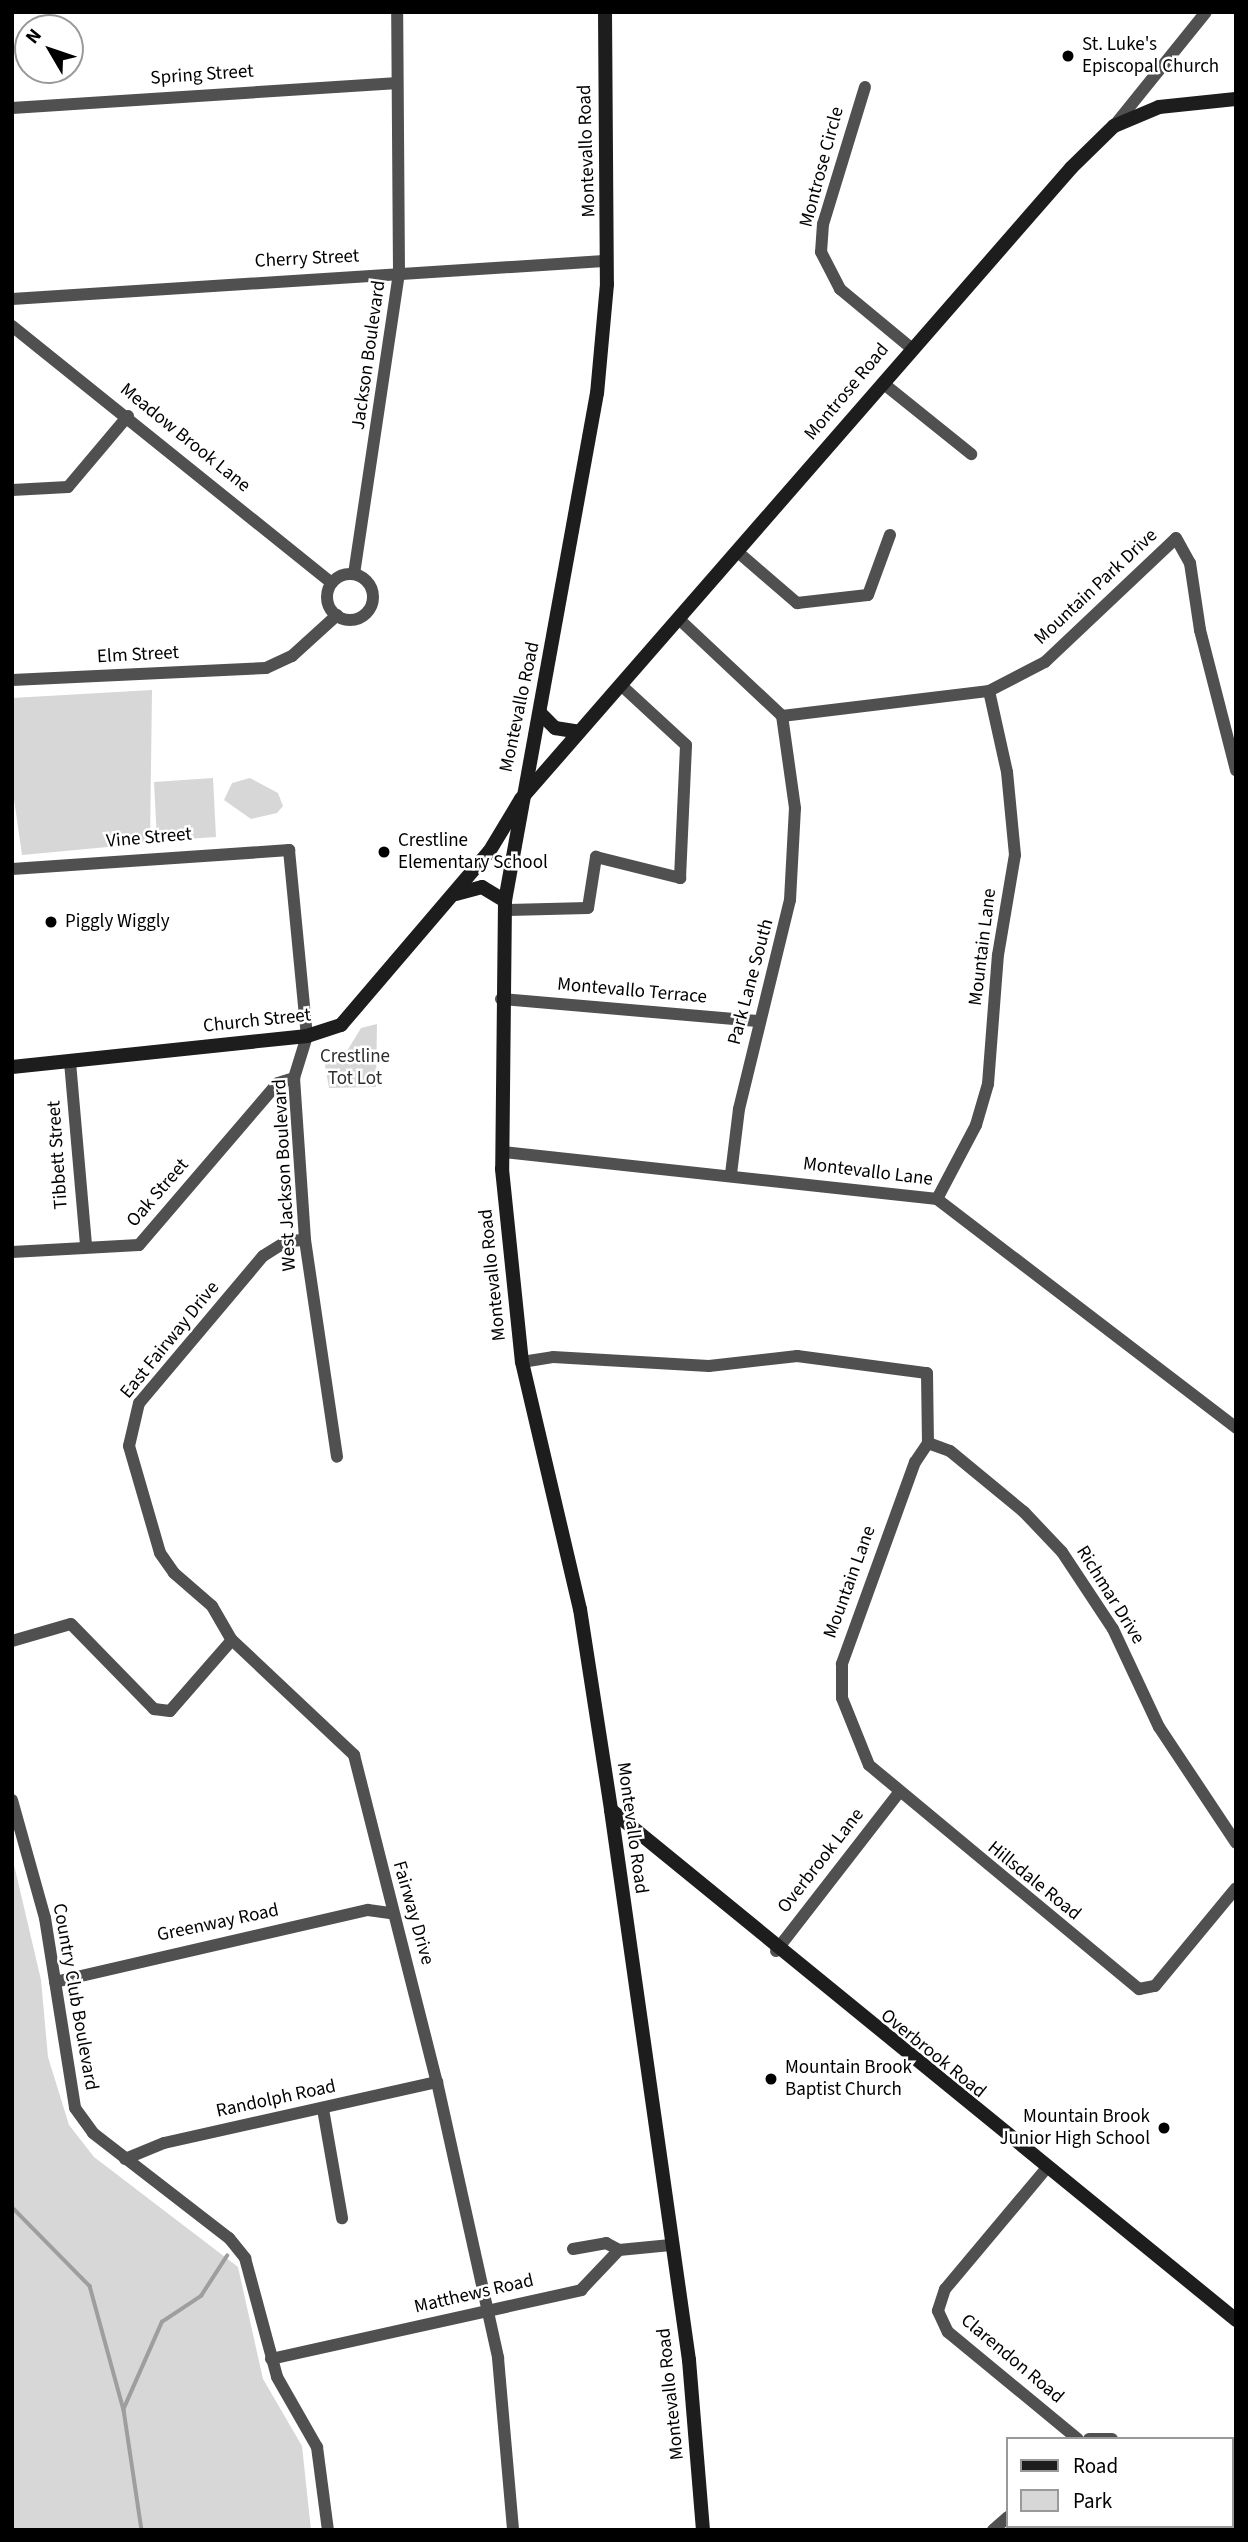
<!DOCTYPE html>
<html>
<head>
<meta charset="utf-8">
<style>
	body { margin:0 }
	#map { position:relative; width:1248px; height:2542px; overflow:hidden; background:#fff; font-family:"Source Sans 3",sans-serif }
	div>[style] { position:absolute }
	.green>* { inset:0; background:#d7d7d7 }
	.stream>* { height:3.5px; margin:-1.75px; padding:0 1.75px; transform-origin:1.75px; border-radius:1.75px; background:#9e9e9e }
	.street>* { height:12px; margin:-6px; padding:0 6px; transform-origin:6px; border-radius:6px; background:#505050 }
	.street>.ring { margin:-6px; padding:0; box-sizing:content-box; background:none; border:12px solid #505050; border-radius:50% }
	.secondary>* { height:14px; margin:-7px; padding:0 7px; transform-origin:7px; border-radius:7px; background:#1d1d1d }
	.dots>* { width:19px; height:19px; translate:-50% -50%; box-sizing:border-box; border:4px solid #fff; border-radius:50% }
	span { translate:-50% -50%; white-space:nowrap; text-align:center; line-height:1.15; -webkit-text-stroke:5px #fff; paint-order:stroke }
	.poi-label { font-size:19px; color:#000 }
	.left { translate:0 -50%; text-align:left }
	.right { translate:-100% -50%; text-align:right }
	.street-label { font-size:19px; color:#000 }
	.park-label { font-size:19px; color:#2e2e2e }
	.frame { position:absolute; inset:0; border:14px solid #000; pointer-events:none }
	.legend { position:absolute; left:1006px; top:2437px; width:228px; height:91px; box-sizing:border-box; background:#fff; border:2px solid #999; margin:0; padding:9px 12px; list-style:none; font-size:21px; color:#000 }
	.legend li { display:flex; align-items:center; gap:14px; height:35px }
	.legend b { width:35px; border:2px solid #999 }
	.north { position:absolute; left:14px; top:14px; width:70px; height:70px; box-sizing:border-box; background:#fff; border:2px solid #999; border-radius:50%; rotate:309deg; font-size:19px; font-weight:700; line-height:28px; text-align:center; color:#000 }
	.north::after { content:''; display:block; margin:auto; width:24px; height:32px; background:#000; clip-path:polygon(50% 0,100% 100%,50% 72%,0 100%) }
</style>
</head>
<body>
<div id="map">
	<div class="green">
		<i style="clip-path:polygon(152px 690px,150px 843px,22px 855px,12px 785px,12px 698px)"></i>
		<i style="clip-path:polygon(213px 778px,216px 837px,157px 841px,154px 782px)"></i>
		<i style="clip-path:polygon(250px 778px,278px 793px,283px 806px,277px 813px,251px 819px,224px 800px,232px 783px)"></i>
		<i style="clip-path:polygon(377px 1024px,376px 1087px,329px 1088px,325px 1065px,331px 1057px,347px 1051px,361px 1028px)"></i>
		<i style="clip-path:polygon(12px 1856px,41px 1980px,48px 2057px,69px 2125px,94px 2157px,238px 2267px,263px 2379px,302px 2446px,311px 2530px,12px 2530px)"></i>
	</div>
	<div class="stream">
		<i style="left:12px;top:2207px;width:111px;rotate:45.4deg"></i>
		<i style="left:90px;top:2286px;width:129px;rotate:74.7deg"></i>
		<i style="left:124px;top:2410px;width:121px;rotate:81.5deg"></i>
		<i style="left:124px;top:2408px;width:94px;rotate:-66.2deg"></i>
		<i style="left:162px;top:2322px;width:47px;rotate:-33.7deg"></i>
		<i style="left:201px;top:2296px;width:48px;rotate:-57deg"></i>
	</div>
	<div class="street">
		<i style="left:865px;top:87px;width:143px;rotate:107deg"></i>
		<i style="left:823px;top:224px;width:28px;rotate:94deg"></i>
		<i style="left:821px;top:252px;width:42px;rotate:62.8deg"></i>
		<i style="left:840px;top:289px;width:91px;rotate:39.6deg"></i>
		<i style="left:12px;top:108px;width:383px;rotate:-3.7deg"></i>
		<i style="left:1114px;top:126px;width:146px;rotate:-51.1deg"></i>
		<i style="left:12px;top:299px;width:593px;rotate:-3.67deg"></i>
		<i style="left:12px;top:326px;width:410px;rotate:38.8deg"></i>
		<i style="left:884px;top:384px;width:112px;rotate:38.8deg"></i>
		<i style="left:12px;top:490px;width:56px;rotate:-3.1deg"></i>
		<i style="left:68px;top:487px;width:93px;rotate:-49.8deg"></i>
		<i style="left:739px;top:553px;width:77px;rotate:40.8deg"></i>
		<i style="left:797px;top:603px;width:71px;rotate:-6.4deg"></i>
		<i style="left:868px;top:595px;width:64px;rotate:-69.9deg"></i>
		<i style="left:354px;top:574px;width:303px;rotate:-81.5deg"></i>
		<i style="left:399px;top:274px;width:262px;rotate:-90.4deg"></i>
		<i class="ring" style="left:327px;top:574px;width:34px;height:34px"></i>
		<i style="left:681px;top:621px;width:139px;rotate:43.2deg"></i>
		<i style="left:12px;top:680px;width:254px;rotate:-2.7deg"></i>
		<i style="left:266px;top:668px;width:29px;rotate:-25deg"></i>
		<i style="left:292px;top:656px;width:61px;rotate:-42.3deg"></i>
		<i style="left:782px;top:716px;width:209px;rotate:-6.9deg"></i>
		<i style="left:989px;top:691px;width:63px;rotate:-27.4deg"></i>
		<i style="left:1045px;top:662px;width:180px;rotate:-43.4deg"></i>
		<i style="left:1176px;top:538px;width:29px;rotate:61deg"></i>
		<i style="left:1190px;top:563px;width:68px;rotate:81.5deg"></i>
		<i style="left:1200px;top:630px;width:145px;rotate:75.6deg"></i>
		<i style="left:12px;top:869px;width:278px;rotate:-3.9deg"></i>
		<i style="left:289px;top:850px;width:187px;rotate:84.5deg"></i>
		<i style="left:307px;top:1036px;width:44px;rotate:107.2deg"></i>
		<i style="left:294px;top:1078px;width:162px;rotate:86.1deg"></i>
		<i style="left:305px;top:1240px;width:219px;rotate:81.6deg"></i>
		<i style="left:504px;top:910px;width:84px;rotate:-1.4deg"></i>
		<i style="left:588px;top:908px;width:52px;rotate:-81.1deg"></i>
		<i style="left:596px;top:857px;width:87px;rotate:14deg"></i>
		<i style="left:680px;top:878px;width:133px;rotate:-87.4deg"></i>
		<i style="left:686px;top:745px;width:88px;rotate:-137.3deg"></i>
		<i style="left:501px;top:999px;width:260px;rotate:4.9deg"></i>
		<i style="left:70px;top:1062px;width:184px;rotate:85deg"></i>
		<i style="left:504px;top:1152px;width:436px;rotate:6.2deg"></i>
		<i style="left:937px;top:1199px;width:377px;rotate:37.4deg"></i>
		<i style="left:731px;top:1174px;width:65px;rotate:-83deg"></i>
		<i style="left:739px;top:1109px;width:215px;rotate:-76.3deg"></i>
		<i style="left:790px;top:900px;width:92px;rotate:-86.9deg"></i>
		<i style="left:795px;top:808px;width:93px;rotate:-98deg"></i>
		<i style="left:937px;top:1199px;width:84px;rotate:-62.2deg"></i>
		<i style="left:976px;top:1125px;width:43px;rotate:-73.7deg"></i>
		<i style="left:988px;top:1084px;width:129px;rotate:-85.6deg"></i>
		<i style="left:998px;top:955px;width:101px;rotate:-80.4deg"></i>
		<i style="left:1015px;top:855px;width:83px;rotate:-95.5deg"></i>
		<i style="left:1007px;top:772px;width:83px;rotate:-102.5deg"></i>
		<i style="left:305px;top:1240px;width:18px;rotate:177deg"></i>
		<i style="left:287px;top:1241px;width:28px;rotate:148deg"></i>
		<i style="left:263px;top:1256px;width:192px;rotate:130.1deg"></i>
		<i style="left:139px;top:1403px;width:44px;rotate:103.1deg"></i>
		<i style="left:129px;top:1446px;width:111px;rotate:73.8deg"></i>
		<i style="left:160px;top:1553px;width:24px;rotate:55deg"></i>
		<i style="left:174px;top:1573px;width:50px;rotate:41deg"></i>
		<i style="left:212px;top:1606px;width:39px;rotate:60deg"></i>
		<i style="left:232px;top:1640px;width:168px;rotate:43.3deg"></i>
		<i style="left:354px;top:1755px;width:337px;rotate:75.8deg"></i>
		<i style="left:437px;top:2082px;width:283px;rotate:77.5deg"></i>
		<i style="left:498px;top:2358px;width:173px;rotate:85deg"></i>
		<i style="left:12px;top:1252px;width:127px;rotate:-3.2deg"></i>
		<i style="left:139px;top:1245px;width:213px;rotate:-49.4deg"></i>
		<i style="left:278px;top:1083px;width:17px;rotate:-17deg"></i>
		<i style="left:522px;top:1362px;width:31px;rotate:-9deg"></i>
		<i style="left:553px;top:1357px;width:156px;rotate:3.3deg"></i>
		<i style="left:709px;top:1366px;width:89px;rotate:-6.5deg"></i>
		<i style="left:797px;top:1356px;width:131px;rotate:7.5deg"></i>
		<i style="left:927px;top:1373px;width:70px;rotate:89.2deg"></i>
		<i style="left:928px;top:1443px;width:23px;rotate:124deg"></i>
		<i style="left:915px;top:1462px;width:215px;rotate:109.9deg"></i>
		<i style="left:842px;top:1664px;width:34px;rotate:90deg"></i>
		<i style="left:842px;top:1698px;width:72px;rotate:68.1deg"></i>
		<i style="left:869px;top:1765px;width:351px;rotate:39.7deg"></i>
		<i style="left:1139px;top:1989px;width:16px;rotate:-11deg"></i>
		<i style="left:1155px;top:1986px;width:127px;rotate:-50.4deg"></i>
		<i style="left:928px;top:1443px;width:23px;rotate:20deg"></i>
		<i style="left:950px;top:1451px;width:96px;rotate:39.5deg"></i>
		<i style="left:1024px;top:1512px;width:55px;rotate:46.5deg"></i>
		<i style="left:1062px;top:1552px;width:92px;rotate:56.5deg"></i>
		<i style="left:1113px;top:1629px;width:108px;rotate:64.9deg"></i>
		<i style="left:1159px;top:1727px;width:139px;rotate:56.4deg"></i>
		<i style="left:12px;top:1641px;width:61px;rotate:-16.1deg"></i>
		<i style="left:71px;top:1624px;width:119px;rotate:45.7deg"></i>
		<i style="left:154px;top:1709px;width:16px;rotate:7deg"></i>
		<i style="left:170px;top:1711px;width:94px;rotate:-48.9deg"></i>
		<i style="left:12px;top:1800px;width:123px;rotate:74.4deg"></i>
		<i style="left:45px;top:1918px;width:192px;rotate:81deg"></i>
		<i style="left:75px;top:2108px;width:31px;rotate:54deg"></i>
		<i style="left:93px;top:2133px;width:172px;rotate:37.7deg"></i>
		<i style="left:229px;top:2238px;width:26px;rotate:51deg"></i>
		<i style="left:245px;top:2258px;width:123px;rotate:74.9deg"></i>
		<i style="left:277px;top:2377px;width:81px;rotate:60.3deg"></i>
		<i style="left:317px;top:2447px;width:84px;rotate:82.5deg"></i>
		<i style="left:776px;top:1951px;width:197px;rotate:-52.2deg"></i>
		<i style="left:55px;top:1982px;width:321px;rotate:-13deg"></i>
		<i style="left:368px;top:1910px;width:22px;rotate:8deg"></i>
		<i style="left:323px;top:2109px;width:111px;rotate:80.1deg"></i>
		<i style="left:125px;top:2159px;width:42px;rotate:-22.3deg"></i>
		<i style="left:164px;top:2143px;width:280px;rotate:-12.6deg"></i>
		<i style="left:1045px;top:2170px;width:155px;rotate:130deg"></i>
		<i style="left:945px;top:2289px;width:23px;rotate:108deg"></i>
		<i style="left:938px;top:2311px;width:23px;rotate:65deg"></i>
		<i style="left:948px;top:2332px;width:168px;rotate:39.5deg"></i>
		<i style="left:573px;top:2249px;width:34px;rotate:-10deg"></i>
		<i style="left:606px;top:2243px;width:15px;rotate:28deg"></i>
		<i style="left:271px;top:2359px;width:318px;rotate:-12.5deg"></i>
		<i style="left:581px;top:2290px;width:55px;rotate:-46.5deg"></i>
		<i style="left:619px;top:2250px;width:52px;rotate:-5.5deg"></i>
		<i style="left:1089px;top:2439px;width:23px"></i>
		<i style="left:993px;top:2530px;width:20px;rotate:-41deg"></i>
	</div>
	<div class="secondary">
		<i style="left:605px;top:12px;width:272px;rotate:89.6deg"></i>
		<i style="left:607px;top:284px;width:109px;rotate:95.2deg"></i>
		<i style="left:597px;top:393px;width:516px;rotate:100.27deg"></i>
		<i style="left:505px;top:901px;width:268px;rotate:90.6deg"></i>
		<i style="left:502px;top:1169px;width:194px;rotate:84.1deg"></i>
		<i style="left:522px;top:1362px;width:254px;rotate:76.8deg"></i>
		<i style="left:580px;top:1609px;width:203px;rotate:81.2deg"></i>
		<i style="left:611px;top:1810px;width:556px;rotate:81.93deg"></i>
		<i style="left:689px;top:2360px;width:171px;rotate:85.3deg"></i>
		<i style="left:541px;top:714px;width:20px;rotate:45deg"></i>
		<i style="left:555px;top:728px;width:24px;rotate:9deg"></i>
		<i style="left:456px;top:894px;width:27px;rotate:-15deg"></i>
		<i style="left:482px;top:887px;width:27px;rotate:31deg"></i>
		<i style="left:12px;top:1067px;width:297px;rotate:-6deg"></i>
		<i style="left:307px;top:1036px;width:36px;rotate:-18deg"></i>
		<i style="left:341px;top:1025px;width:228px;rotate:-49.5deg"></i>
		<i style="left:489px;top:852px;width:62px;rotate:-58.9deg"></i>
		<i style="left:521px;top:799px;width:837px;rotate:-48.92deg"></i>
		<i style="left:1071px;top:168px;width:60px;rotate:-44.3deg"></i>
		<i style="left:1114px;top:126px;width:49px;rotate:-22.9deg"></i>
		<i style="left:1159px;top:107px;width:77px;rotate:-5.9deg"></i>
		<i style="left:611px;top:1810px;width:807px;rotate:39.21deg"></i>
	</div>
	<div class="dots">
		<i style="left:1068px;top:56px;background:#000"></i>
		<i style="left:384px;top:852px;background:#000"></i>
		<i style="left:51px;top:922px;background:#000"></i>
		<i style="left:771px;top:2079px;background:#000"></i>
		<i style="left:1164px;top:2128px;background:#000"></i>
	</div>
	<div class="poi-label">
		<span class="left" style="left:1082px;top:56px">St. Luke's<br>Episcopal Church</span>
		<span class="left" style="left:398px;top:852px">Crestline<br>Elementary School</span>
		<span class="left" style="left:65px;top:922px">Piggly Wiggly</span>
		<span class="left" style="left:785px;top:2079px">Mountain Brook<br>Baptist Church</span>
		<span class="right" style="left:1150px;top:2128px">Mountain Brook<br>Junior High School</span>
	</div>
	<div class="street-label">
		<span style="left:202px;top:75px;rotate:-4deg">Spring Street</span>
		<span style="left:587px;top:151px;rotate:-92deg">Montevallo Road</span>
		<span style="left:822px;top:167px;rotate:-75deg">Montrose Circle</span>
		<span style="left:307px;top:259px;rotate:-3deg">Cherry Street</span>
		<span style="left:369px;top:355px;rotate:-82deg">Jackson Boulevard</span>
		<span style="left:847px;top:392px;rotate:-50deg">Montrose Road</span>
		<span style="left:185px;top:438px;rotate:39deg">Meadow Brook Lane</span>
		<span style="left:1096px;top:587px;rotate:-43deg">Mountain Park Drive</span>
		<span style="left:138px;top:655px;rotate:-3deg">Elm Street</span>
		<span style="left:520px;top:707px;rotate:-78deg">Montevallo Road</span>
		<span style="left:149px;top:838px;rotate:-5deg">Vine Street</span>
		<span style="left:983px;top:947px;rotate:-83deg">Mountain Lane</span>
		<span style="left:751px;top:982px;rotate:-75deg">Park Lane South</span>
		<span style="left:632px;top:991px;rotate:5deg">Montevallo Terrace</span>
		<span style="left:257px;top:1021px;rotate:-6deg">Church Street</span>
		<span style="left:58px;top:1155px;rotate:-94deg">Tibbett Street</span>
		<span style="left:868px;top:1172px;rotate:7deg">Montevallo Lane</span>
		<span style="left:285px;top:1175px;rotate:-93deg">West Jackson Boulevard</span>
		<span style="left:158px;top:1193px;rotate:-49deg">Oak Street</span>
		<span style="left:493px;top:1275px;rotate:-96deg">Montevallo Road</span>
		<span style="left:170px;top:1340px;rotate:-51deg">East Fairway Drive</span>
		<span style="left:850px;top:1582px;rotate:-70deg">Mountain Lane</span>
		<span style="left:1110px;top:1595px;rotate:58deg">Richmar Drive</span>
		<span style="left:632px;top:1828px;rotate:82deg">Montevallo Road</span>
		<span style="left:821px;top:1861px;rotate:-52deg">Overbrook Lane</span>
		<span style="left:1034px;top:1881px;rotate:39deg">Hillsdale Road</span>
		<span style="left:413px;top:1913px;rotate:74deg">Fairway Drive</span>
		<span style="left:218px;top:1923px;rotate:-12deg">Greenway Road</span>
		<span style="left:75px;top:1997px;rotate:80deg">Country Club Boulevard</span>
		<span style="left:933px;top:2054px;rotate:39deg">Overbrook Road</span>
		<span style="left:276px;top:2099px;rotate:-12deg">Randolph Road</span>
		<span style="left:474px;top:2294px;rotate:-13deg">Matthews Road</span>
		<span style="left:1012px;top:2359px;rotate:40deg">Clarendon Road</span>
		<span style="left:671px;top:2394px;rotate:-96deg">Montevallo Road</span>
	</div>
	<div class="park-label">
		<span style="left:355px;top:1068px">Crestline<br>Tot Lot</span>
	</div>
	<div class="frame"></div>
	<ul class="legend">
	<li><b style="height:9px;background:#1d1d1d"></b>Road</li>
	<li><b style="height:19px;background:#d7d7d7"></b>Park</li>
	</ul>
	<div class="north">N</div>
</div>
</body>
</html>
